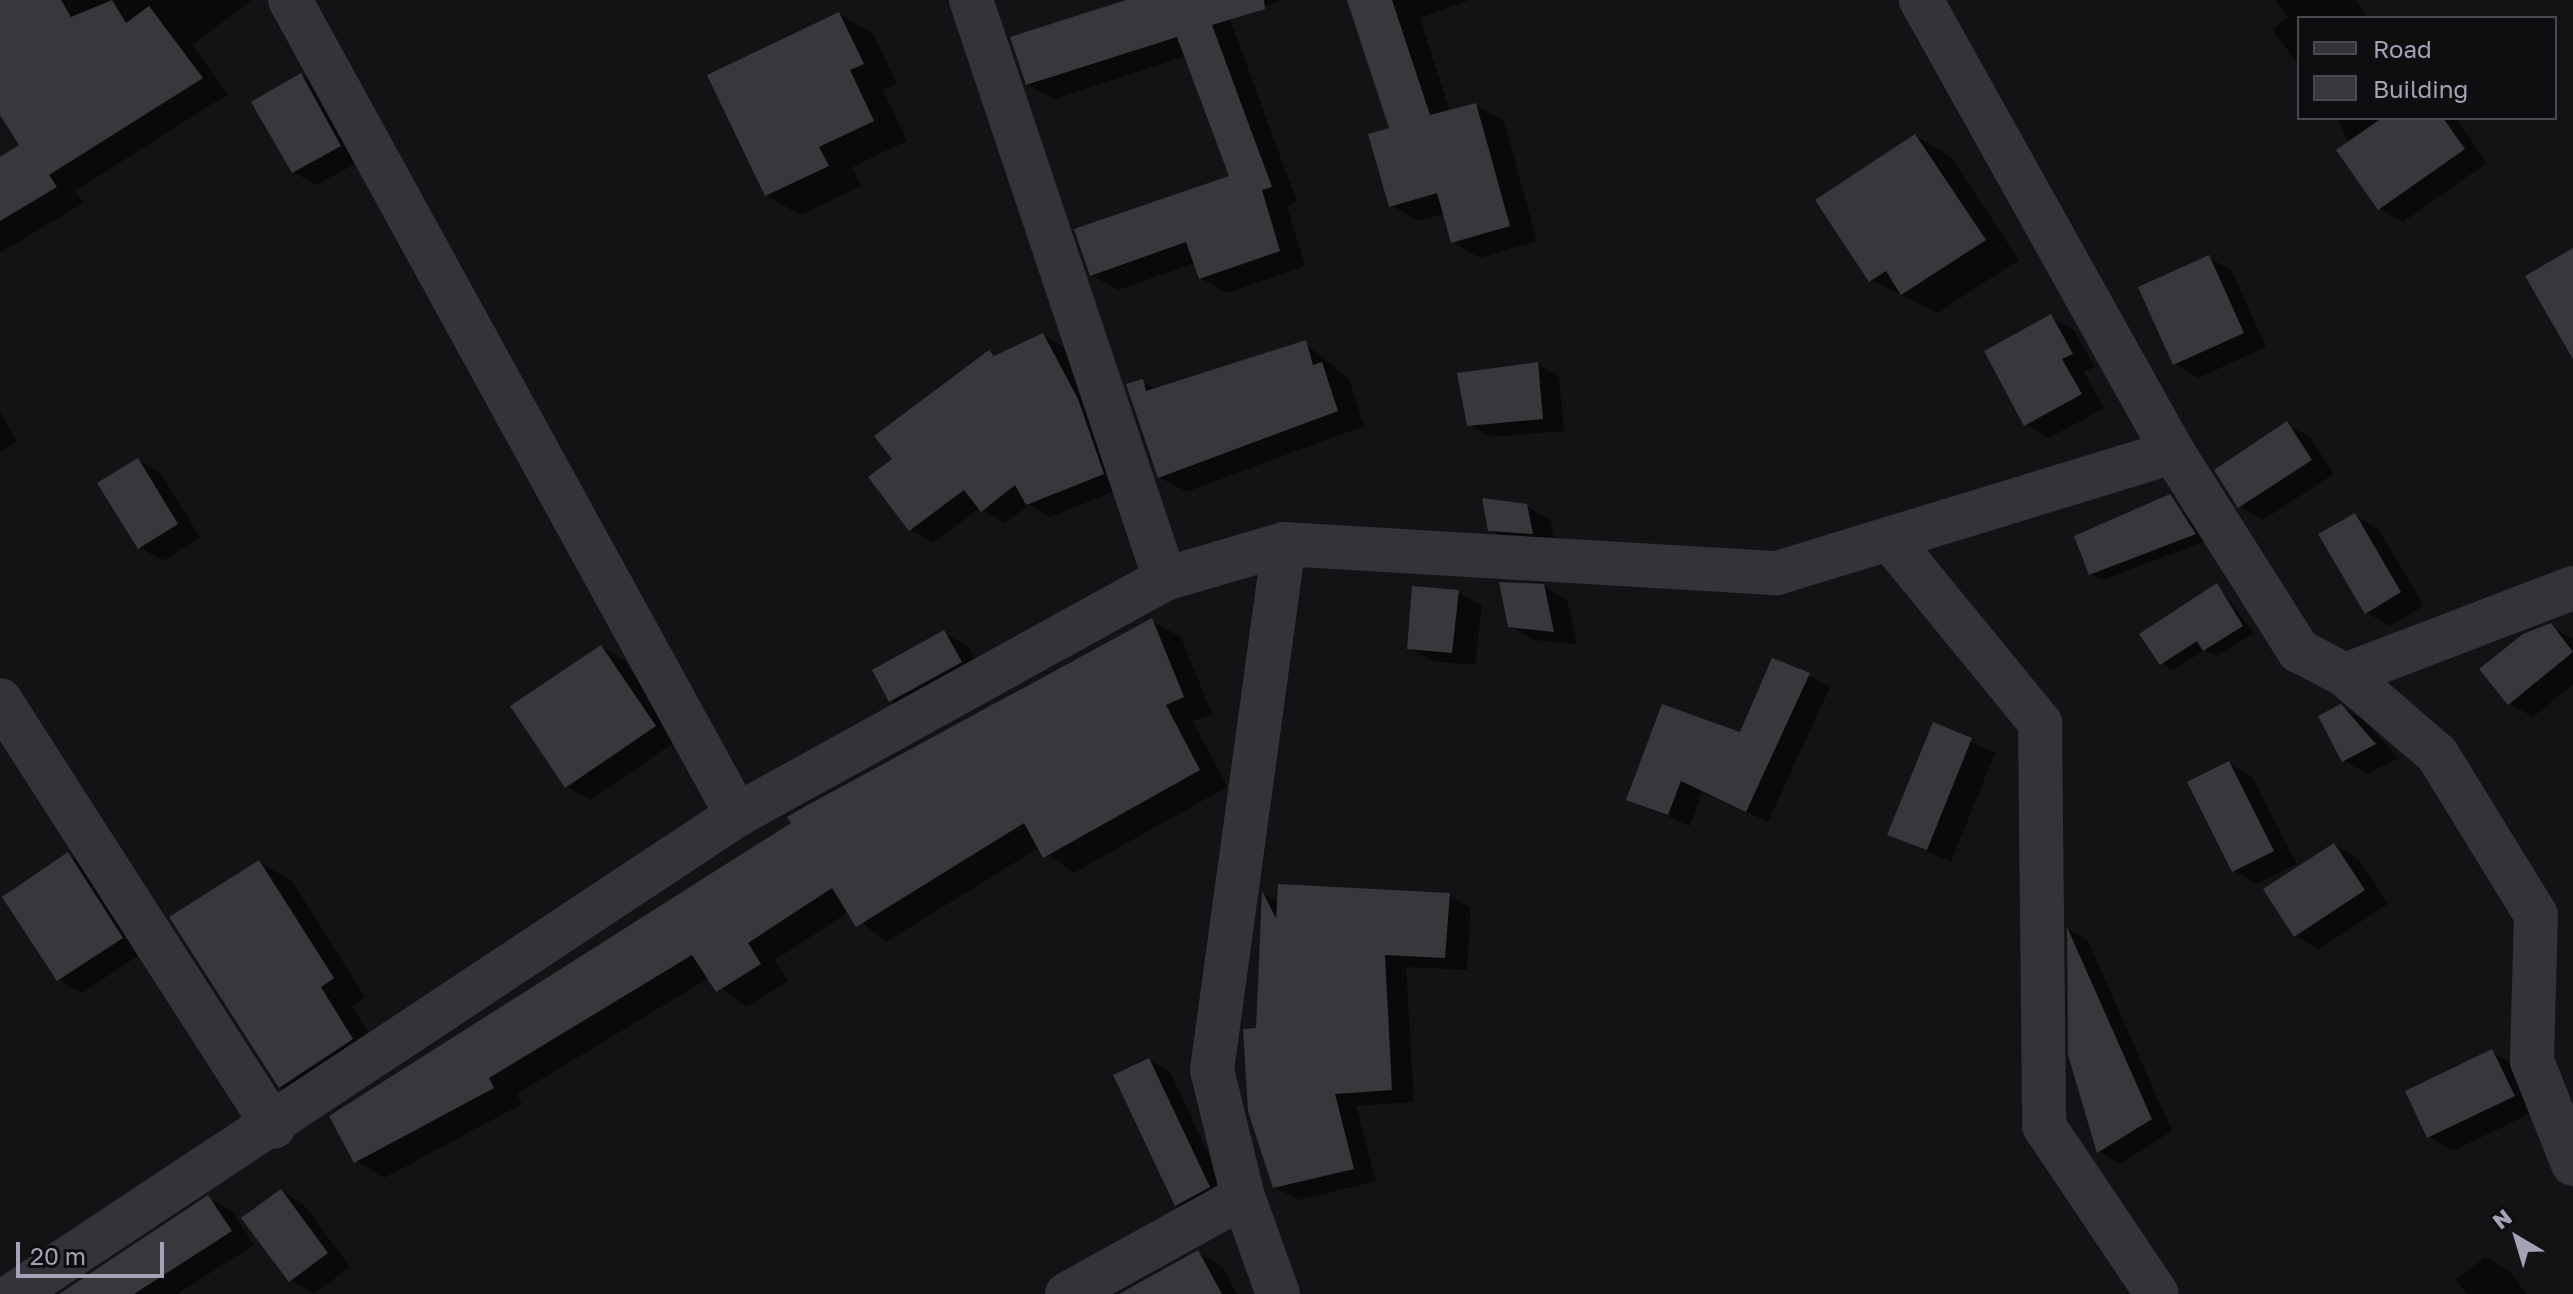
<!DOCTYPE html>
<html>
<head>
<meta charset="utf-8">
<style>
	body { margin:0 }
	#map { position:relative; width:2573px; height:1294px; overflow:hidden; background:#131214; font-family:"Golos Text",sans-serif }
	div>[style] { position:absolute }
	.shadow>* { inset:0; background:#0007 }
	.building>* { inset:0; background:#38373c }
	.minor>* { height:44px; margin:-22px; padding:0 22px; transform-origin:22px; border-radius:22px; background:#343339 }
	span { translate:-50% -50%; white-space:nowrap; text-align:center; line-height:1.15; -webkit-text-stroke:6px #0e0d0f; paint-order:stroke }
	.legend { position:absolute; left:2297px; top:16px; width:260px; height:104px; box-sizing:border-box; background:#0e0d0f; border:2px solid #4a4951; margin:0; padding:10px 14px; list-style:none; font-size:24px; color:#a3a3b5 }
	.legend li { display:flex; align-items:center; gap:16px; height:40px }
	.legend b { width:40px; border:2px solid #4a4951 }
	.north { position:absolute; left:2477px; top:1198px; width:80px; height:80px; -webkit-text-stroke:6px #0e0d0f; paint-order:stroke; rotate:322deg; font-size:22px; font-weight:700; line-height:32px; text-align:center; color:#a3a3b5 }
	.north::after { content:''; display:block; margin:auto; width:28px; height:36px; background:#a3a3b5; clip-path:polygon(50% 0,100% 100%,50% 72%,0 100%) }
	.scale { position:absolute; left:16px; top:1242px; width:148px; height:36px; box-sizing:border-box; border:4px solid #a3a3b5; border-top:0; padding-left:10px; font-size:24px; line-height:28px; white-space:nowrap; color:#a3a3b5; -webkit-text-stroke:6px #0e0d0f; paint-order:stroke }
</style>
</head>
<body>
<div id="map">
	<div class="shadow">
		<i style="clip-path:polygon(0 0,252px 0,192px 45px,228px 94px,75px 191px,83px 203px,0 253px,0 159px,22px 146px,0 112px)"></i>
		<i style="clip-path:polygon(1129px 0,1282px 0,1230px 19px,1297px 202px,1287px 205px,1305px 266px,1227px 293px,1200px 278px,1195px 263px,1118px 290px,1091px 275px,1231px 177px,1186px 56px,1054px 99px,1027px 84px)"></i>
		<i style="clip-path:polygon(1350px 0,1469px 0,1420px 18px,1450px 112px,1476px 105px,1504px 121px,1537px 241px,1480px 258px,1453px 242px,1445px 214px,1418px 221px,1390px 205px,1392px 130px)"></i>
		<i style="clip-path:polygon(2275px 0,2356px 0,2369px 18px,2299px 18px,2299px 66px,2272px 29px,2288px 18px)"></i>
		<i style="clip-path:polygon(839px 14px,873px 34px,897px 84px,883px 90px,907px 141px,852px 167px,862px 186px,800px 215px,766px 195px)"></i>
		<i style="clip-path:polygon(301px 75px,325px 89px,364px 159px,317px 185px,293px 172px)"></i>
		<i style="clip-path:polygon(2337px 118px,2456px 118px,2487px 163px,2403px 222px,2379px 208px)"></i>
		<i style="clip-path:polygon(1916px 136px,1950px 156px,2019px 260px,1937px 313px,1871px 280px)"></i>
		<i style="clip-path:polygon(2209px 258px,2232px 271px,2266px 347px,2198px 378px,2175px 364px)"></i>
		<i style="clip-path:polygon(2051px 317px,2074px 330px,2095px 367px,2084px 372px,2104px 408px,2049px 438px,2026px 424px)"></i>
		<i style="clip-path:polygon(1043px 335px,1066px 348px,1125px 487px,1050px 517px,1029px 505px,1005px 523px,980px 508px,933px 543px,911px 530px,895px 460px,989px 352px,997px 357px)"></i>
		<i style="clip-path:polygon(1305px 343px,1349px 379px,1364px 426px,1186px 492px,1159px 477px,1142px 381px,1157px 390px)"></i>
		<i style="clip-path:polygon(1537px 364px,1559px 377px,1564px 431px,1491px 437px,1469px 425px)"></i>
		<i style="clip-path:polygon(0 411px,17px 442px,0 452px)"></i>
		<i style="clip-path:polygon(2287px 424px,2310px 437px,2334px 474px,2263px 520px,2239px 506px)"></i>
		<i style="clip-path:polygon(138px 460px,161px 474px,200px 537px,163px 561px,139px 547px)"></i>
		<i style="clip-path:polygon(2170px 496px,2206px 541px,2102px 580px,2091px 574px)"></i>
		<i style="clip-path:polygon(1526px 506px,1550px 520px,1556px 546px,1514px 543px,1490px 530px)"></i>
		<i style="clip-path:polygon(2355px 515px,2378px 529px,2424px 606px,2390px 626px,2367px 613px)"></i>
		<i style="clip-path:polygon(2217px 585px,2254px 633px,2216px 656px,2205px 650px,2173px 670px,2162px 664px)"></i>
		<i style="clip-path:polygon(1544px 586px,1567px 600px,1577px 644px,1534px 640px,1510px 626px)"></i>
		<i style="clip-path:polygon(1458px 592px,1482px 606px,1475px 665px,1432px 661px,1409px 648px)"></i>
		<i style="clip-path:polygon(1152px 621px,1181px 637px,1212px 714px,1193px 721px,1227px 787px,1073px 873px,1040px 847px,886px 942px,849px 912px,775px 960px,788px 981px,746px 1007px,709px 978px,517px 1094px,522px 1104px,384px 1178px,356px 1161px)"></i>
		<i style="clip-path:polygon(2550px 626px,2573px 639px,2573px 684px,2533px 717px,2509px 703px)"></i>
		<i style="clip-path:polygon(944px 633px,968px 646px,984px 676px,914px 715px,891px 701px,875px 671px)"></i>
		<i style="clip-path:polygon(602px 647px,625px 661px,678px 740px,590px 800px,566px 786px)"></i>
		<i style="clip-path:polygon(1809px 675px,1830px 687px,1768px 822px,1702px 792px,1690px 826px,1629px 799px,1741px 735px)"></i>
		<i style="clip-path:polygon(2340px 706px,2364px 720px,2398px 758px,2367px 774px,2343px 760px)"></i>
		<i style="clip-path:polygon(1934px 725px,1995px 753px,1951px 862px,1890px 834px)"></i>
		<i style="clip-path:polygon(2229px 763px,2252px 777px,2297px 864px,2257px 884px,2234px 871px)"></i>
		<i style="clip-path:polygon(2334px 845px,2358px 858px,2388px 904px,2319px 949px,2296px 936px)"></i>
		<i style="clip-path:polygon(68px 855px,92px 868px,145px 951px,82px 993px,58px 979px)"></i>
		<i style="clip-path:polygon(259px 862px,292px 881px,365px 997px,352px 1006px,384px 1058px,313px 1106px,280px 1087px)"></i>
		<i style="clip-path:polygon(1264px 894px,1279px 903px,1449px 895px,1471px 908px,1467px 970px,1406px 967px,1414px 1102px,1356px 1106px,1376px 1181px,1298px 1200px,1275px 1187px,1258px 1030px)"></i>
		<i style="clip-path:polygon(2069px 930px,2088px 941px,2172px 1131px,2120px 1164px,2099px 1152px,2070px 1055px)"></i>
		<i style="clip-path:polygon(2492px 1052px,2516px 1065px,2537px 1110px,2453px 1151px,2429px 1137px)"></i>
		<i style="clip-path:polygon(1149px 1060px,1170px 1072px,1230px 1199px,1198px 1217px,1177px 1204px)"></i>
		<i style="clip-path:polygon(281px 1191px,304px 1205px,350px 1267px,314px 1294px,290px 1280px)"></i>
		<i style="clip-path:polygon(208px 1198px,232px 1211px,254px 1245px,177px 1294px,58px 1294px)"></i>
		<i style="clip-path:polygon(1198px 1253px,1222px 1266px,1237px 1294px,1118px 1294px)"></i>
		<i style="clip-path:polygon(2485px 1257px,2509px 1271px,2527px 1294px,2467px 1294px,2456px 1280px)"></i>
	</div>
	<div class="building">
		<i style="clip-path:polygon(0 0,61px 0,71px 17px,112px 0,126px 23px,149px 6px,203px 78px,49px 175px,57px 187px,0 221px,0 157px,19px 145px,0 115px)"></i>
		<i style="clip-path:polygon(1126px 0,1264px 0,1265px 9px,1212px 25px,1272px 187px,1262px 190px,1280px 251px,1199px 279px,1186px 242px,1090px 276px,1074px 229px,1229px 176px,1177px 37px,1026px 85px,1010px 37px)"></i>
		<i style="clip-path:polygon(1347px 0,1392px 0,1430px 115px,1476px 103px,1510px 226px,1451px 243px,1437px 193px,1389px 207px,1368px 134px,1389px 128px)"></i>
		<i style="clip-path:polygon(839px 12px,864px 64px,850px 70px,874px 121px,819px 147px,829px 166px,765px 196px,707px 75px)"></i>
		<i style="clip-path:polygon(301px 73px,341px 146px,292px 173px,251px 102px)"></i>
		<i style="clip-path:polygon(2382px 118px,2443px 118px,2465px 149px,2378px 210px,2336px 150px)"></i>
		<i style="clip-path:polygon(1915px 134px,1986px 240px,1901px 295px,1886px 271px,1869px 282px,1815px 200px)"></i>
		<i style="clip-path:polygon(2573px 248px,2573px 359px,2525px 276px)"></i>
		<i style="clip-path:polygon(2209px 255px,2244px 333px,2173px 365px,2138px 287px)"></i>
		<i style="clip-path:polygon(2051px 314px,2073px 354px,2062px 359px,2082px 394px,2024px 426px,1984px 351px)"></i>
		<i style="clip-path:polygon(1043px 333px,1078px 399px,1104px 474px,1026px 505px,1015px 485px,981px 512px,964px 490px,909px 531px,868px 477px,892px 459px,874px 436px,989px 350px,994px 356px)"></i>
		<i style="clip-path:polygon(1306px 340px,1313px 365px,1322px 362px,1338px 411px,1158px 478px,1126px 384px,1143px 379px,1146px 391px)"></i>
		<i style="clip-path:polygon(1538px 362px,1543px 419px,1467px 426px,1457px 373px)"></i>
		<i style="clip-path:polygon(2287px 421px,2312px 460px,2238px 508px,2214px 470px)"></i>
		<i style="clip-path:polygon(138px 458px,178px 524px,138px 549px,97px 483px)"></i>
		<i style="clip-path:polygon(2170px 494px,2196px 534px,2089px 575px,2074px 536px)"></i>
		<i style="clip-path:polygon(1482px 498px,1527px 504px,1533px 534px,1488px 531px)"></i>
		<i style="clip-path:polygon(2355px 513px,2401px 592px,2365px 614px,2318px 534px)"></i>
		<i style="clip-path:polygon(1499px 582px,1544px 584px,1554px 632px,1508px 627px)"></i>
		<i style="clip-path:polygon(2217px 583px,2243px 626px,2203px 651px,2197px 641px,2160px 665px,2139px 634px)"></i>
		<i style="clip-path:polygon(1412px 586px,1459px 590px,1452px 653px,1407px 649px)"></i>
		<i style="clip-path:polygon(1152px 618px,1184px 697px,1166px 705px,1200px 770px,1043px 858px,1024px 823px,856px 927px,832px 888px,748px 943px,761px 964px,716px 992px,692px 955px,489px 1078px,494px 1088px,354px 1163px,329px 1116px,791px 823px,787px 817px,806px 806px)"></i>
		<i style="clip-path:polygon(2551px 623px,2573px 652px,2508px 705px,2479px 669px,2523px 634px)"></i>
		<i style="clip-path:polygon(944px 630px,962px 662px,889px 702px,872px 670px)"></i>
		<i style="clip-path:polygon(601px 645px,656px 726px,565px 788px,510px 706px)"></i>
		<i style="clip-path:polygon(1772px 658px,1810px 673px,1746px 812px,1681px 781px,1668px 815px,1626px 800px,1662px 704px,1740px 732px)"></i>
		<i style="clip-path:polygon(2341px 704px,2376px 744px,2342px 762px,2318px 716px)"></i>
		<i style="clip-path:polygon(1933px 722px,1972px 738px,1927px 850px,1887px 835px)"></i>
		<i style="clip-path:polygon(2229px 761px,2274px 851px,2232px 872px,2187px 782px)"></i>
		<i style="clip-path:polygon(2334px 843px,2365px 890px,2294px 937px,2263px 889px)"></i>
		<i style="clip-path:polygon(68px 852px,123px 938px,57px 981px,2px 897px)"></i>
		<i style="clip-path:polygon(259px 860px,334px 978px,321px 987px,353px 1039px,279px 1088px,169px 917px)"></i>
		<i style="clip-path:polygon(1278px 884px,1450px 893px,1445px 958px,1385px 955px,1392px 1090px,1335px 1094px,1354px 1169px,1273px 1188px,1248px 1111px,1243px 1029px,1256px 1028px,1262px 891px,1276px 918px)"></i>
		<i style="clip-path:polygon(2067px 927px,2152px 1119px,2097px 1153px,2068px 1055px)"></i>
		<i style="clip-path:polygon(2492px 1049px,2515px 1096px,2427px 1138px,2405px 1091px)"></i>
		<i style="clip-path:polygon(1149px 1058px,1210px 1187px,1175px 1206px,1113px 1075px)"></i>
		<i style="clip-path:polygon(281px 1189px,328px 1253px,289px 1282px,241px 1218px)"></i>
		<i style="clip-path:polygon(208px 1195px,232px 1231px,134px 1294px,59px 1294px)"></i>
		<i style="clip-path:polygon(1198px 1250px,1222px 1294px,1119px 1294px)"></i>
	</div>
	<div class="minor">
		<i style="left:290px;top:0;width:930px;rotate:61.26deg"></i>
		<i style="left:971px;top:0;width:611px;rotate:71.48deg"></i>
		<i style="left:1921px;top:0;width:518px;rotate:60.86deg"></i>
		<i style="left:2173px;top:452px;width:236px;rotate:57.7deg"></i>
		<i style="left:2299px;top:651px;width:52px;rotate:27.6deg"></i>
		<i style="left:2345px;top:675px;width:121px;rotate:40.7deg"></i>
		<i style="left:2437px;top:754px;width:189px;rotate:58.4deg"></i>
		<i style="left:2536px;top:915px;width:146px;rotate:91.6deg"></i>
		<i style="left:2532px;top:1061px;width:111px;rotate:68.3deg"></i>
		<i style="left:1892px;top:542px;width:234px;rotate:50.7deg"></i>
		<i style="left:2040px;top:723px;width:403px;rotate:89.4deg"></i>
		<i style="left:2044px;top:1126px;width:202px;rotate:56.1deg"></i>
		<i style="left:2345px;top:675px;width:244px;rotate:-20.9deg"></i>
		<i style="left:0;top:700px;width:507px;rotate:57.31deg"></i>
		<i style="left:14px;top:1294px;width:867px;rotate:-33.53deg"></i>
		<i style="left:737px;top:815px;width:489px;rotate:-28.9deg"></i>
		<i style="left:1165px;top:579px;width:124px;rotate:-16.4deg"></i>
		<i style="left:1284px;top:544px;width:494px;rotate:3.4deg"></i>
		<i style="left:1777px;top:573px;width:414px;rotate:-17deg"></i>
		<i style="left:1067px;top:1294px;width:201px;rotate:-28.9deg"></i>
		<i style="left:1278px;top:1294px;width:103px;rotate:-109.8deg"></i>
		<i style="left:1243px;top:1197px;width:131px;rotate:-103.7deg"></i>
		<i style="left:1212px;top:1070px;width:531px;rotate:-82.21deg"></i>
	</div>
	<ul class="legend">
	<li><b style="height:10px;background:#343339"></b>Road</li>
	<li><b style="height:22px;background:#38373c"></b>Building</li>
	</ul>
	<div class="north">N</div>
	<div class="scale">20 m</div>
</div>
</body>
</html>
